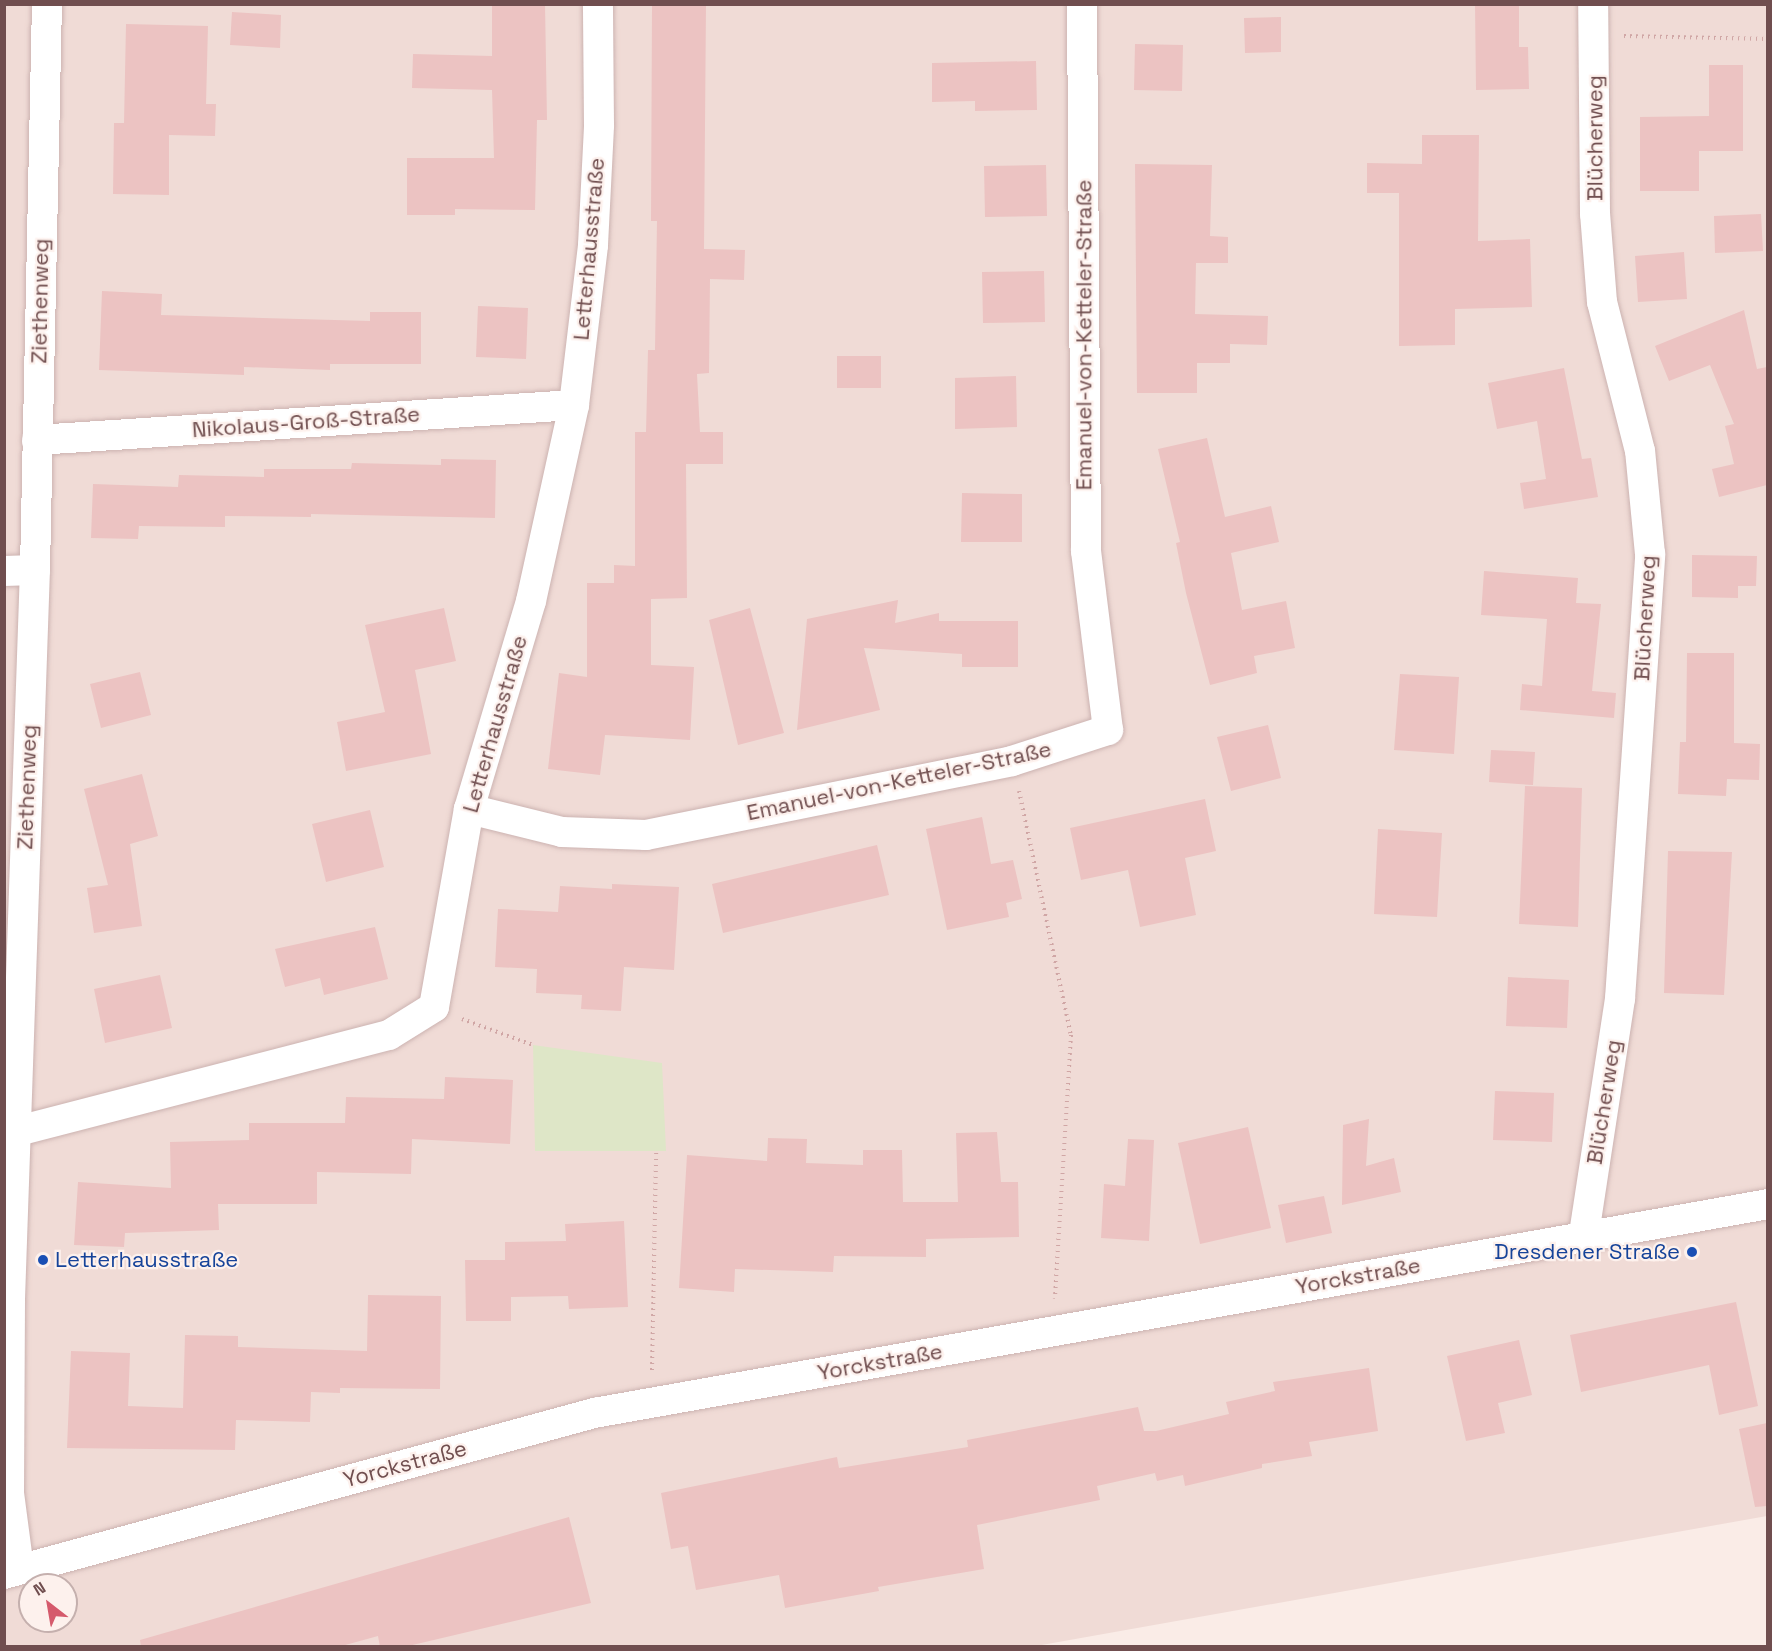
<!DOCTYPE html>
<html>
<head>
<meta charset="utf-8">
<style>
	body { margin:0 }
	#map { position:relative; width:1772px; height:1651px; overflow:hidden; background:#faece7; font-family:"Space Grotesk",sans-serif }
	div>[style] { position:absolute }
	.residential>* { inset:0; background:#f0dbd6 }
	.green>* { inset:0; background:#dee6c7 }
	.building>* { inset:0; background:#ecc3c2 }
	.path>* { height:4px; margin-top:-2px; transform-origin:0; background:repeating-linear-gradient(90deg,#d0a6a5 0 1.5px,transparent 0 6px) }
	.roads { filter:drop-shadow(0 0 2px #ccb3b1) drop-shadow(0 0 2px #ccb3b1) }
	.minor>* { height:30px; margin:-15px; padding:0 15px; transform-origin:15px; border-radius:15px; background:#fff }
	.dots>* { width:16px; height:16px; translate:-50% -50%; box-sizing:border-box; border:3px solid #fdf1ed; border-radius:50% }
	span { translate:-50% -50%; white-space:nowrap; text-align:center; line-height:1.15; -webkit-text-stroke:4.5px #fdf1ed; paint-order:stroke }
	.street-label { font-size:22px; color:#704e4f }
	.transit-label { font-size:22px; color:#164399 }
	.right { translate:-100% -50%; text-align:right }
	.left { translate:0 -50%; text-align:left }
	.frame { position:absolute; inset:0; border:6px solid #704e4f; pointer-events:none }
	.north { position:absolute; left:18px; top:1573px; width:60px; height:60px; box-sizing:border-box; background:#fdf1ed; border:2px solid #c5b0ae; border-radius:50%; rotate:329deg; font-size:16px; font-weight:700; line-height:24px; text-align:center; color:#704e4f }
	.north::after { content:''; display:block; margin:auto; width:21px; height:27px; background:#d55a6c; clip-path:polygon(50% 0,100% 100%,50% 72%,0 100%) }
</style>
</head>
<body>
<div id="map">
	<div class="residential">
		<i style="clip-path:polygon(evenodd,5px 5px,1767px 5px,1767px 1516px,1036px 1646px,5px 1646px,5px 5px,30px 1585px,66px 1585px,66px 1621px,30px 1621px,30px 1585px)"></i>
	</div>
	<div class="green">
		<i style="clip-path:polygon(533px 1045px,662px 1063px,666px 1151px,535px 1151px)"></i>
	</div>
	<div class="building">
		<i style="clip-path:polygon(492px 4px,545px 4px,547px 120px,537px 120px,535px 210px,455px 209px,455px 215px,407px 215px,407px 158px,494px 158px,492px 90px,412px 88px,413px 54px,492px 56px)"></i>
		<i style="clip-path:polygon(652px 4px,706px 4px,704px 249px,745px 250px,744px 280px,710px 279px,709px 373px,697px 374px,700px 432px,723px 432px,723px 464px,686px 464px,687px 598px,651px 599px,651px 665px,694px 667px,690px 740px,605px 735px,600px 775px,548px 769px,559px 673px,587px 677px,587px 583px,614px 583px,614px 565px,635px 566px,635px 432px,646px 432px,648px 350px,655px 350px,657px 221px,651px 221px)"></i>
		<i style="clip-path:polygon(1475px 4px,1519px 4px,1519px 47px,1528px 47px,1529px 89px,1476px 90px)"></i>
		<i style="clip-path:polygon(232px 12px,281px 15px,280px 48px,230px 45px)"></i>
		<i style="clip-path:polygon(1281px 17px,1281px 52px,1245px 53px,1244px 18px)"></i>
		<i style="clip-path:polygon(126px 24px,208px 26px,206px 104px,216px 104px,215px 136px,169px 135px,169px 195px,113px 194px,114px 123px,124px 123px)"></i>
		<i style="clip-path:polygon(1135px 44px,1183px 45px,1182px 91px,1134px 90px)"></i>
		<i style="clip-path:polygon(1036px 61px,1037px 110px,975px 111px,975px 101px,932px 102px,932px 63px)"></i>
		<i style="clip-path:polygon(1709px 65px,1743px 65px,1743px 151px,1699px 151px,1699px 191px,1640px 191px,1640px 117px,1709px 116px)"></i>
		<i style="clip-path:polygon(1422px 135px,1479px 135px,1478px 241px,1530px 239px,1532px 307px,1455px 309px,1455px 345px,1399px 346px,1399px 193px,1367px 193px,1367px 163px,1422px 164px)"></i>
		<i style="clip-path:polygon(1135px 164px,1212px 165px,1210px 236px,1228px 237px,1228px 263px,1196px 263px,1195px 314px,1268px 316px,1267px 345px,1230px 344px,1230px 363px,1197px 363px,1197px 393px,1137px 393px)"></i>
		<i style="clip-path:polygon(1046px 165px,1047px 216px,985px 217px,984px 166px)"></i>
		<i style="clip-path:polygon(1761px 214px,1763px 251px,1715px 253px,1714px 216px)"></i>
		<i style="clip-path:polygon(1684px 252px,1687px 299px,1638px 302px,1635px 256px)"></i>
		<i style="clip-path:polygon(1044px 271px,1045px 322px,983px 323px,982px 272px)"></i>
		<i style="clip-path:polygon(102px 291px,162px 294px,161px 315px,370px 321px,370px 312px,421px 312px,421px 364px,330px 364px,330px 370px,244px 367px,244px 375px,99px 370px)"></i>
		<i style="clip-path:polygon(478px 306px,528px 308px,526px 359px,476px 357px)"></i>
		<i style="clip-path:polygon(1744px 310px,1757px 369px,1767px 367px,1767px 485px,1719px 497px,1712px 469px,1734px 464px,1725px 426px,1734px 424px,1710px 365px,1669px 381px,1655px 346px)"></i>
		<i style="clip-path:polygon(837px 356px,881px 356px,881px 388px,837px 388px)"></i>
		<i style="clip-path:polygon(1564px 368px,1582px 459px,1591px 458px,1598px 497px,1524px 509px,1520px 483px,1546px 479px,1537px 421px,1497px 429px,1488px 383px)"></i>
		<i style="clip-path:polygon(1016px 376px,1017px 427px,955px 429px,955px 378px)"></i>
		<i style="clip-path:polygon(1207px 438px,1225px 517px,1271px 506px,1279px 542px,1231px 553px,1242px 610px,1286px 601px,1295px 648px,1254px 656px,1257px 673px,1210px 685px,1186px 593px,1176px 543px,1180px 542px,1158px 449px)"></i>
		<i style="clip-path:polygon(441px 459px,496px 460px,495px 518px,311px 514px,311px 517px,225px 516px,225px 527px,139px 526px,138px 539px,91px 538px,93px 484px,178px 487px,179px 475px,264px 477px,264px 469px,351px 469px,352px 463px,441px 465px)"></i>
		<i style="clip-path:polygon(962px 493px,1022px 494px,1022px 542px,961px 542px)"></i>
		<i style="clip-path:polygon(1692px 555px,1757px 556px,1756px 586px,1738px 586px,1738px 598px,1692px 597px)"></i>
		<i style="clip-path:polygon(1484px 571px,1578px 578px,1576px 603px,1601px 604px,1592px 691px,1616px 693px,1614px 718px,1520px 710px,1522px 684px,1542px 686px,1547px 619px,1481px 615px)"></i>
		<i style="clip-path:polygon(898px 600px,895px 623px,939px 613px,939px 621px,1018px 621px,1018px 667px,962px 667px,962px 654px,864px 648px,880px 710px,797px 730px,807px 619px)"></i>
		<i style="clip-path:polygon(444px 608px,456px 661px,415px 670px,431px 754px,346px 771px,337px 722px,385px 712px,365px 625px)"></i>
		<i style="clip-path:polygon(750px 608px,784px 733px,738px 745px,709px 620px)"></i>
		<i style="clip-path:polygon(1687px 653px,1734px 653px,1734px 743px,1760px 744px,1759px 780px,1727px 779px,1726px 796px,1678px 794px,1680px 742px,1686px 742px)"></i>
		<i style="clip-path:polygon(140px 672px,151px 715px,101px 728px,90px 684px)"></i>
		<i style="clip-path:polygon(1400px 674px,1459px 677px,1454px 754px,1394px 750px)"></i>
		<i style="clip-path:polygon(1268px 725px,1281px 778px,1231px 791px,1217px 737px)"></i>
		<i style="clip-path:polygon(1491px 750px,1535px 752px,1533px 785px,1489px 782px)"></i>
		<i style="clip-path:polygon(142px 774px,158px 836px,130px 844px,142px 926px,94px 933px,87px 888px,108px 885px,84px 789px)"></i>
		<i style="clip-path:polygon(1525px 786px,1582px 788px,1578px 927px,1519px 924px)"></i>
		<i style="clip-path:polygon(1205px 799px,1216px 851px,1185px 858px,1196px 915px,1140px 927px,1128px 870px,1081px 880px,1070px 828px)"></i>
		<i style="clip-path:polygon(370px 810px,384px 867px,326px 882px,312px 824px)"></i>
		<i style="clip-path:polygon(982px 817px,991px 864px,1013px 860px,1022px 899px,1006px 903px,1009px 917px,947px 930px,926px 829px)"></i>
		<i style="clip-path:polygon(1378px 829px,1442px 833px,1437px 917px,1374px 914px)"></i>
		<i style="clip-path:polygon(877px 845px,889px 895px,723px 933px,712px 884px)"></i>
		<i style="clip-path:polygon(1668px 851px,1732px 852px,1724px 995px,1664px 993px)"></i>
		<i style="clip-path:polygon(612px 884px,679px 887px,674px 970px,624px 967px,621px 1011px,581px 1009px,582px 995px,536px 993px,537px 969px,495px 967px,498px 909px,558px 912px,560px 886px,612px 889px)"></i>
		<i style="clip-path:polygon(375px 927px,388px 979px,324px 995px,320px 978px,285px 987px,275px 949px)"></i>
		<i style="clip-path:polygon(160px 975px,172px 1028px,105px 1043px,94px 989px)"></i>
		<i style="clip-path:polygon(1508px 977px,1569px 980px,1567px 1028px,1506px 1026px)"></i>
		<i style="clip-path:polygon(445px 1077px,513px 1080px,510px 1144px,412px 1139px,411px 1174px,317px 1172px,317px 1204px,218px 1204px,219px 1230px,125px 1233px,124px 1247px,74px 1245px,78px 1182px,171px 1188px,170px 1142px,249px 1140px,249px 1123px,345px 1123px,346px 1097px,444px 1099px)"></i>
		<i style="clip-path:polygon(1495px 1091px,1554px 1093px,1552px 1142px,1493px 1140px)"></i>
		<i style="clip-path:polygon(1369px 1119px,1366px 1166px,1394px 1158px,1401px 1192px,1342px 1205px,1343px 1125px)"></i>
		<i style="clip-path:polygon(1248px 1127px,1271px 1228px,1200px 1244px,1178px 1143px)"></i>
		<i style="clip-path:polygon(997px 1132px,1001px 1182px,1018px 1182px,1019px 1237px,926px 1239px,926px 1257px,834px 1256px,833px 1272px,735px 1269px,734px 1292px,679px 1288px,687px 1155px,767px 1161px,768px 1138px,807px 1139px,806px 1163px,863px 1165px,863px 1150px,902px 1150px,903px 1202px,958px 1202px,956px 1133px)"></i>
		<i style="clip-path:polygon(1128px 1139px,1154px 1140px,1149px 1241px,1101px 1238px,1104px 1184px,1125px 1186px)"></i>
		<i style="clip-path:polygon(1324px 1196px,1332px 1233px,1286px 1243px,1278px 1205px)"></i>
		<i style="clip-path:polygon(624px 1221px,628px 1307px,569px 1309px,568px 1296px,511px 1297px,511px 1321px,466px 1321px,465px 1260px,505px 1260px,505px 1242px,566px 1241px,565px 1224px)"></i>
		<i style="clip-path:polygon(368px 1295px,441px 1296px,440px 1389px,340px 1388px,340px 1393px,311px 1392px,310px 1422px,236px 1420px,235px 1450px,67px 1448px,71px 1351px,130px 1353px,128px 1406px,183px 1408px,185px 1335px,238px 1336px,238px 1347px,367px 1351px)"></i>
		<i style="clip-path:polygon(1736px 1302px,1758px 1406px,1719px 1415px,1709px 1365px,1581px 1392px,1570px 1335px)"></i>
		<i style="clip-path:polygon(1519px 1340px,1532px 1395px,1498px 1403px,1505px 1433px,1466px 1441px,1447px 1356px)"></i>
		<i style="clip-path:polygon(1369px 1368px,1378px 1431px,1309px 1442px,1312px 1456px,1262px 1464px,1262px 1468px,1185px 1486px,1183px 1475px,1157px 1481px,1155px 1473px,1097px 1486px,1100px 1500px,977px 1525px,984px 1569px,878px 1587px,879px 1591px,785px 1608px,779px 1575px,696px 1590px,688px 1546px,671px 1549px,661px 1493px,837px 1457px,839px 1468px,968px 1447px,967px 1440px,1138px 1407px,1144px 1431px,1156px 1431px,1229px 1414px,1226px 1402px,1275px 1391px,1273px 1382px)"></i>
		<i style="clip-path:polygon(1767px 1423px,1767px 1506px,1755px 1507px,1739px 1429px)"></i>
		<i style="clip-path:polygon(569px 1517px,591px 1603px,404px 1647px,380px 1647px,378px 1636px,338px 1647px,141px 1647px,140px 1640px)"></i>
	</div>
	<div class="path">
		<i style="left:1624px;top:36px;width:144px;rotate:1.2deg"></i>
		<i style="left:1019px;top:791px;width:249px;rotate:78deg"></i>
		<i style="left:1071px;top:1035px;width:264px;rotate:93.5deg"></i>
		<i style="left:462px;top:1019px;width:76px;rotate:20.1deg"></i>
		<i style="left:652px;top:1370px;width:218px;rotate:-88.9deg"></i>
	</div>
	<div class="roads">
		<div class="minor">
			<i style="left:37px;top:440px;width:538px;rotate:-3.73deg"></i>
			<i style="left:4px;top:571px;width:31px;rotate:-2deg"></i>
			<i style="left:469px;top:809px;width:96px;rotate:13.9deg"></i>
			<i style="left:562px;top:832px;width:84px;rotate:2deg"></i>
			<i style="left:646px;top:835px;width:373px;rotate:-11.4deg"></i>
			<i style="left:1012px;top:761px;width:101px;rotate:-17.9deg"></i>
			<i style="left:1108px;top:730px;width:180px;rotate:-97deg"></i>
			<i style="left:1086px;top:551px;width:547px;rotate:-90.42deg"></i>
			<i style="left:14px;top:1132px;width:387px;rotate:-14.5deg"></i>
			<i style="left:389px;top:1035px;width:53px;rotate:-31.9deg"></i>
			<i style="left:434px;top:1007px;width:201px;rotate:-80deg"></i>
			<i style="left:469px;top:809px;width:217px;rotate:-73.4deg"></i>
			<i style="left:531px;top:601px;width:201px;rotate:-77.6deg"></i>
			<i style="left:574px;top:405px;width:161px;rotate:-83.2deg"></i>
			<i style="left:593px;top:245px;width:120px;rotate:-87.1deg"></i>
			<i style="left:599px;top:125px;width:121px;rotate:-90.5deg"></i>
			<i style="left:1584px;top:1234px;width:238px;rotate:-81.3deg"></i>
			<i style="left:1620px;top:999px;width:446px;rotate:-86.1deg"></i>
			<i style="left:1650px;top:554px;width:103px;rotate:-95.5deg"></i>
			<i style="left:1640px;top:451px;width:154px;rotate:-104.3deg"></i>
			<i style="left:1602px;top:302px;width:88px;rotate:-94.5deg"></i>
			<i style="left:1595px;top:214px;width:210px;rotate:-90.5deg"></i>
			<i style="left:19px;top:1569px;width:77px;rotate:-97.5deg"></i>
			<i style="left:9px;top:1493px;width:194px;rotate:-89.7deg"></i>
			<i style="left:10px;top:1299px;width:729px;rotate:-88.04deg"></i>
			<i style="left:35px;top:570px;width:566px;rotate:-88.79deg"></i>
			<i style="left:4px;top:1574px;width:612px;rotate:-15.26deg"></i>
			<i style="left:594px;top:1413px;width:1192px;rotate:-10.09deg"></i>
		</div>
	</div>
	<div class="dots">
		<i style="left:1692px;top:1252px;background:#1a4fb4"></i>
		<i style="left:43px;top:1260px;background:#1a4fb4"></i>
	</div>
	<div class="street-label">
		<span style="left:1595px;top:138px;rotate:-90deg">Blücherweg</span>
		<span style="left:589px;top:249px;rotate:-85deg">Letterhausstraße</span>
		<span style="left:40px;top:301px;rotate:-89deg">Ziethenweg</span>
		<span style="left:1084px;top:335px;rotate:-90deg">Emanuel-von-Ketteler-Straße</span>
		<span style="left:306px;top:422px;rotate:-4deg">Nikolaus-Groß-Straße</span>
		<span style="left:1645px;top:618px;rotate:-87deg">Blücherweg</span>
		<span style="left:495px;top:724px;rotate:-74deg">Letterhausstraße</span>
		<span style="left:899px;top:781px;rotate:-12deg">Emanuel-von-Ketteler-Straße</span>
		<span style="left:27px;top:787px;rotate:-88deg">Ziethenweg</span>
		<span style="left:1604px;top:1102px;rotate:-81deg">Blücherweg</span>
		<span style="left:1358px;top:1276px;rotate:-10deg">Yorckstraße</span>
		<span style="left:880px;top:1362px;rotate:-10deg">Yorckstraße</span>
		<span style="left:405px;top:1464px;rotate:-15deg">Yorckstraße</span>
	</div>
	<div class="transit-label">
		<span class="right" style="left:1680px;top:1252px">Dresdener Straße</span>
		<span class="left" style="left:55px;top:1260px">Letterhausstraße</span>
	</div>
	<div class="frame"></div>
	<div class="north">N</div>
</div>
</body>
</html>
